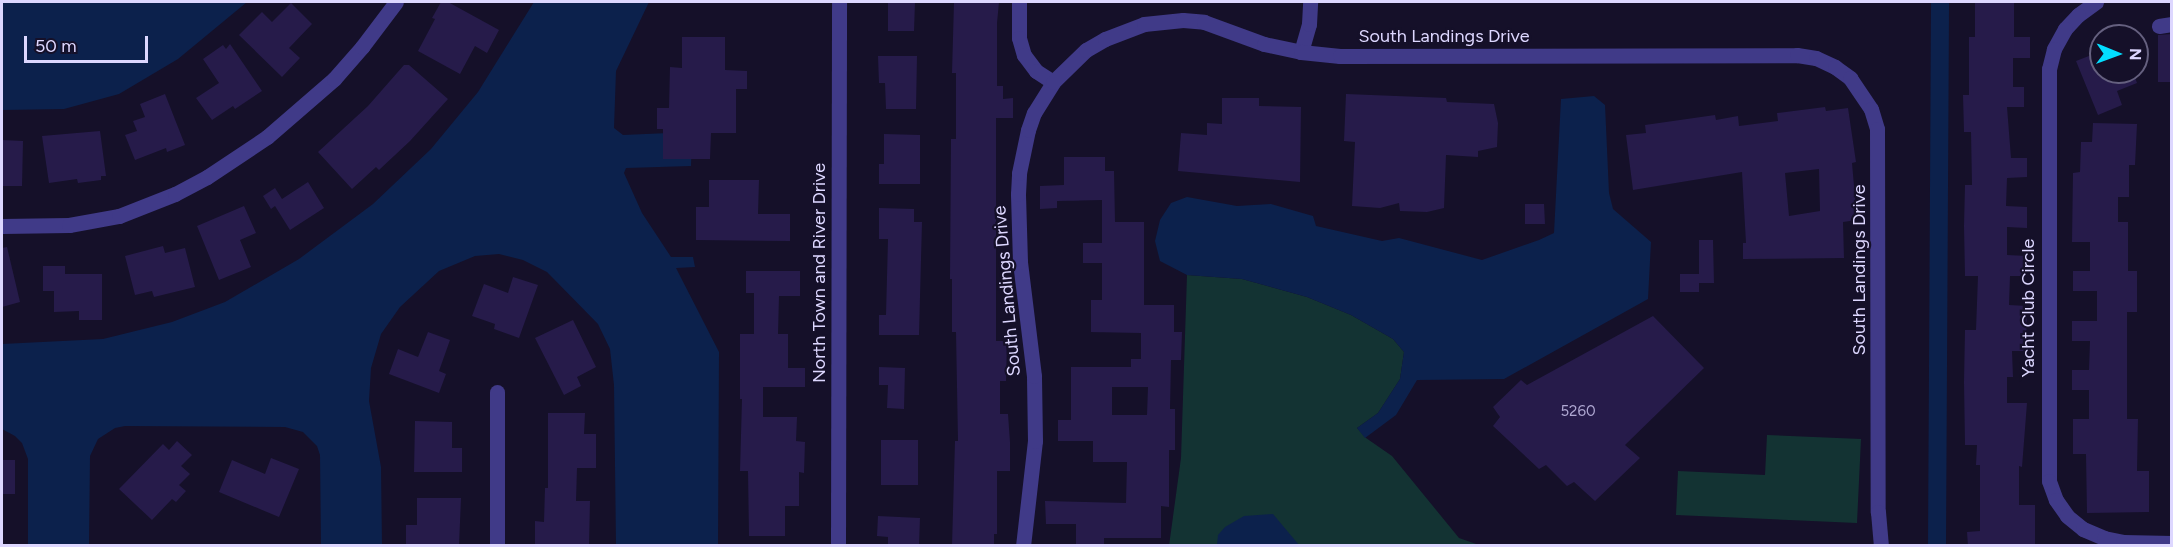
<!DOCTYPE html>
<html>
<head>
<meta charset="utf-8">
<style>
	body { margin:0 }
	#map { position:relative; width:2173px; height:547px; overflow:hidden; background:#151029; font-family:Figtree,sans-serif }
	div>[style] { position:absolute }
	.green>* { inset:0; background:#133333 }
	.water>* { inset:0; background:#0c214c }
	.canal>* { height:18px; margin:-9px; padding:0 9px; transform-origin:9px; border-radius:9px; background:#0c214c }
	.building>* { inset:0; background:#261b4a }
	.minor>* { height:15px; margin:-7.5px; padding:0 7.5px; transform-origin:7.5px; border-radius:7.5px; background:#403a88 }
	span { translate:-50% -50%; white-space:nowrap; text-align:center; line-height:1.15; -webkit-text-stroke:4.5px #151029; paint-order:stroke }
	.number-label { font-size:15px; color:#afa8d2 }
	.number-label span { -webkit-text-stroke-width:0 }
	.street-label { font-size:18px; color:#ddd7ff }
	.frame { position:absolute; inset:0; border:3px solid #ddd7ff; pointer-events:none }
	.north { position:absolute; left:2089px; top:24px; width:60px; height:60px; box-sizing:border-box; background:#151029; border:2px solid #65607f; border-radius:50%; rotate:91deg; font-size:16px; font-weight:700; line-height:24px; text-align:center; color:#ddd7ff }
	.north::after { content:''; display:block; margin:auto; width:21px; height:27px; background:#03deff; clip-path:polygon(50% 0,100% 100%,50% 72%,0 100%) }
	.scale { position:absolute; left:24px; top:36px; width:124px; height:27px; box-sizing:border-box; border:3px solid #ddd7ff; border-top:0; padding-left:8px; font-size:18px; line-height:21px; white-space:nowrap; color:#ddd7ff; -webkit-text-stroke:4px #151029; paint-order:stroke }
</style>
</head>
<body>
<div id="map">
	<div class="green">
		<i style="clip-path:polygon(1187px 275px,1242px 279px,1307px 297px,1351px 315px,1393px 339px,1404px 352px,1400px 379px,1378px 413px,1357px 428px,1366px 438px,1392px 456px,1459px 538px,1479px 545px,1169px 546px,1181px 458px)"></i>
		<i style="clip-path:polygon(1767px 435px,1861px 439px,1857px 523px,1676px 515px,1678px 471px,1765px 475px)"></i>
	</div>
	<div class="water">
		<i style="clip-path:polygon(2px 2px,247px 2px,178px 59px,119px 94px,64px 109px,2px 110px)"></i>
		<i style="clip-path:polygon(534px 2px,649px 2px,616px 71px,614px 128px,623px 135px,692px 132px,691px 166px,626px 168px,624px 173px,642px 213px,671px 257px,693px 257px,695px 267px,676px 268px,719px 352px,718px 545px,616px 545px,614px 385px,610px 349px,598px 324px,547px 272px,523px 260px,499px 254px,475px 256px,439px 271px,400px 307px,381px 334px,371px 368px,369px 401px,381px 467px,382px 545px,321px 545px,320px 455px,317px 446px,303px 432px,285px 427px,125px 426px,115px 428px,98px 439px,90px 456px,89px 545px,28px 545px,28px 459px,22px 443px,15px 436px,2px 429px,2px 344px,103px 339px,172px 322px,225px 302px,299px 259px,373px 204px,431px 149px,478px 92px)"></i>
		<i style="clip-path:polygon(1594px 96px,1605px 105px,1609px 193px,1613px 209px,1651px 242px,1648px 299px,1504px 379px,1417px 380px,1396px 415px,1365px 438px,1357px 428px,1378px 413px,1400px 379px,1404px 352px,1393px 339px,1351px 315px,1307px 297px,1242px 279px,1187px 275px,1160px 261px,1155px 241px,1160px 220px,1171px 203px,1187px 197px,1237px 206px,1271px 204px,1313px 216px,1316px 226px,1382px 241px,1399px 238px,1482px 260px,1539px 240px,1554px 233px,1561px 99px)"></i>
		<i style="clip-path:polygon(1273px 514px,1299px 545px,1217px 545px,1218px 535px,1225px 527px,1244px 516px)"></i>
	</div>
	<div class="canal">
		<i style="left:1937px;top:546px;width:544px;rotate:-89.68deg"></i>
	</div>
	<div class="building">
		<i style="clip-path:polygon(441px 2px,448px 2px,499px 30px,487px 53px,475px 46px,460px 74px,418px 51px,435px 19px,432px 18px)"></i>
		<i style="clip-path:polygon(888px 2px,915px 2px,914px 31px,888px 31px)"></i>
		<i style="clip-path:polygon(954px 2px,999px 2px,997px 23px,997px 86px,1003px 86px,1003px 99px,1013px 98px,1013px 118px,996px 118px,996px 341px,1007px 341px,1006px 381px,1000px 381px,1000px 414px,1008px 414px,1010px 442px,1010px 471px,997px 471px,997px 534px,994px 534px,994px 546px,952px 546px,955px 441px,958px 441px,956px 332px,952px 332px,952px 279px,950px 279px,951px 139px,956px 139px,956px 73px,952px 73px)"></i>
		<i style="clip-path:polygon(1975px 2px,2014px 2px,2014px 37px,2030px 37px,2030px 58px,2013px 58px,2013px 87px,2024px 87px,2024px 107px,2007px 107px,2011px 158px,2027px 158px,2027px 177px,2007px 178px,2006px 206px,2027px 207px,2027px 228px,2007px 227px,2007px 255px,2027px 256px,2027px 276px,2010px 276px,2009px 305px,2027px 306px,2026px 351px,2012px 351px,2013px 377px,2007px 377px,2007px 403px,2027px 403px,2022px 467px,2019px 466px,2019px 505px,2035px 505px,2035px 546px,1968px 546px,1967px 532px,1980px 531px,1980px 465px,1976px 465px,1977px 445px,1965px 445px,1964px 382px,1965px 330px,1976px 330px,1978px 276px,1965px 276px,1964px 226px,1965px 185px,1972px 185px,1971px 132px,1964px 132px,1963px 95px,1969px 95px,1969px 37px,1975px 37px)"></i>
		<i style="clip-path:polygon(291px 3px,312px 24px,289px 48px,300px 58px,282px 77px,239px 35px,262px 12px,272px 22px)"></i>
		<i style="clip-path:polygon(2172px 34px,2172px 82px,2158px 82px,2158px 35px)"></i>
		<i style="clip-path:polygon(682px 37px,725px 37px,725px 70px,747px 71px,747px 89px,736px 89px,736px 133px,711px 133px,710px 159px,663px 159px,663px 129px,657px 129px,657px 108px,669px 108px,670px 67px,682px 68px)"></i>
		<i style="clip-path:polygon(230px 44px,262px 91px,235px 109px,233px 106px,212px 120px,196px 98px,219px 83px,203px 59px,223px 45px,226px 49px)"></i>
		<i style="clip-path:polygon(2094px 54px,2095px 58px,2101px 55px,2101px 72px,2133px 72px,2137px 83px,2117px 91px,2122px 105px,2098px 115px,2076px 61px)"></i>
		<i style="clip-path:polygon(878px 56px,917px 56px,916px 109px,886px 109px,885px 83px,879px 83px)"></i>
		<i style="clip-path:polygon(404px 65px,409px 65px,448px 99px,410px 141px,379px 170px,376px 167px,352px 189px,318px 152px,368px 106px)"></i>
		<i style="clip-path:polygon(165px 94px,185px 145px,167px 152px,166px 148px,135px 160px,125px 135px,137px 131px,133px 121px,145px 117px,140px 104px)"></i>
		<i style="clip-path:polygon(1346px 94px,1446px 98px,1447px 102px,1494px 104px,1498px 123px,1497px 147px,1478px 151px,1478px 157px,1446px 155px,1444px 208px,1427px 212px,1400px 211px,1399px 203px,1380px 208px,1352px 206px,1355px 142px,1344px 141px)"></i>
		<i style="clip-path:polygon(1222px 98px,1259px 98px,1259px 106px,1301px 107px,1300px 182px,1178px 171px,1181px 133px,1207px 135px,1207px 123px,1222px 124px)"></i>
		<i style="clip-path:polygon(evenodd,1825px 107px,1826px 111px,1848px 108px,1856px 162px,1852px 163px,1857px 220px,1843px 222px,1844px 258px,1743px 259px,1743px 243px,1746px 243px,1742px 172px,1633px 190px,1626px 135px,1646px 133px,1645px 125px,1715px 115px,1716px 120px,1738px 116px,1739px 126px,1778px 121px,1777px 113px,1825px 107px,1819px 169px,1820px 211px,1789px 216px,1785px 173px,1819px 169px)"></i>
		<i style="clip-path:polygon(2093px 123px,2137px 124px,2135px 165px,2129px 165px,2129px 197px,2118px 197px,2118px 222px,2128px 222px,2128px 271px,2137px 271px,2137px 312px,2127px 312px,2127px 419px,2138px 419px,2137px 471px,2149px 471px,2149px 512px,2087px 513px,2086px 454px,2073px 454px,2073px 419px,2089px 419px,2089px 390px,2072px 390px,2072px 370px,2089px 370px,2090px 341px,2072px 341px,2072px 321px,2097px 321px,2097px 291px,2073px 291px,2073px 271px,2090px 271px,2090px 242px,2072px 242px,2073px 173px,2080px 172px,2081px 142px,2092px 142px)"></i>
		<i style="clip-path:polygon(100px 131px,106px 176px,101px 176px,101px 180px,78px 183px,77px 179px,49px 183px,42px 136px)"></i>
		<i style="clip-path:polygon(884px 134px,920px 135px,920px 184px,879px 184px,879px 164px,884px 164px)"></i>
		<i style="clip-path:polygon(2px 140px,23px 141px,22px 186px,2px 186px)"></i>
		<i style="clip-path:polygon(evenodd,1064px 157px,1105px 157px,1105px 171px,1114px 171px,1115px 222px,1144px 222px,1144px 305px,1174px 305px,1174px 332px,1182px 332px,1181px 360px,1171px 360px,1170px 409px,1175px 409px,1175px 450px,1169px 450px,1169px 507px,1161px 506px,1161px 538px,1104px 538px,1104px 546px,1076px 546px,1076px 524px,1046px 524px,1045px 501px,1126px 503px,1127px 462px,1093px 462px,1093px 441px,1058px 441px,1058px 420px,1071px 420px,1071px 367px,1131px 367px,1131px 359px,1141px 359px,1141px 333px,1091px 332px,1091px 300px,1102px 300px,1102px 263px,1083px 263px,1083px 243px,1102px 243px,1102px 200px,1057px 201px,1057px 208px,1040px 209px,1040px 186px,1064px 185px,1064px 157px,1112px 387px,1148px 387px,1147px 415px,1112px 415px,1112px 387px)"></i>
		<i style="clip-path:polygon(709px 180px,759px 180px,758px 214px,790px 214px,790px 241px,696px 240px,696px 207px,709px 207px)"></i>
		<i style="clip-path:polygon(308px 182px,324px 208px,290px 230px,275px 206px,271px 209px,263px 196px,275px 188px,282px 199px)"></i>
		<i style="clip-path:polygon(1525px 204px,1544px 204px,1545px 224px,1525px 224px)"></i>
		<i style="clip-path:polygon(244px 206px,256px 233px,240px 240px,251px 267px,219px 280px,197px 226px)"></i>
		<i style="clip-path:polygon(879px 208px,914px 209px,914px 222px,922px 222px,919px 335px,879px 335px,879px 315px,886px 315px,888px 239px,879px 239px)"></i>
		<i style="clip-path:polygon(1699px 240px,1713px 240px,1714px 283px,1699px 283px,1699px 292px,1680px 292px,1680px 274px,1699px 274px,1699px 276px)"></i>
		<i style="clip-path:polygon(163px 246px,165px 253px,185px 248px,195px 287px,154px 297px,152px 291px,135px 295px,125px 256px)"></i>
		<i style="clip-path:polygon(7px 247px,20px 302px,2px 307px,2px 248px)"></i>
		<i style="clip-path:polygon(43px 266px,65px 266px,65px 274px,102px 274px,102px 320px,79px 320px,79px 311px,54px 312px,54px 291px,43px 291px)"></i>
		<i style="clip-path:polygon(746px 271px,800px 271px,800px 296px,779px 296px,778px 334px,788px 334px,788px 368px,805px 368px,805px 387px,763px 387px,763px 417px,797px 417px,796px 441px,805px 442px,804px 473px,799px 472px,799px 506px,785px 506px,785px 536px,749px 536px,748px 471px,740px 471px,742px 399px,740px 399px,740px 334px,754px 334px,754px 293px,746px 293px)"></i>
		<i style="clip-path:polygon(513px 277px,538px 285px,519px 338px,494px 329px,495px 324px,472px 316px,484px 284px,508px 293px)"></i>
		<i style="clip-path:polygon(1653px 316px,1704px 368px,1625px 445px,1640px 458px,1595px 501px,1574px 482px,1567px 486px,1546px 465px,1539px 469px,1493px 426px,1500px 417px,1493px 407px,1521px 380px,1527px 385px)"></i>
		<i style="clip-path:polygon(573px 320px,596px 367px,577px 377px,581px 386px,564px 395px,535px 338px)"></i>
		<i style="clip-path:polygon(428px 332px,450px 340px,439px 371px,446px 374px,439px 393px,389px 374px,398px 349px,418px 357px)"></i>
		<i style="clip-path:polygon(879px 367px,905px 368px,904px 409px,887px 408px,888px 385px,879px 385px)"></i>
		<i style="clip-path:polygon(548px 413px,585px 413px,584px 434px,596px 434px,596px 468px,577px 468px,576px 501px,590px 501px,589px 546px,535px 545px,535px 521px,544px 522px,545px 488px,548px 488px)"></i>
		<i style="clip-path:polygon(415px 421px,452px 422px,452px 448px,462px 448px,462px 472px,414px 472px)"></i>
		<i style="clip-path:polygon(881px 440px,918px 440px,918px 485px,881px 485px)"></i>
		<i style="clip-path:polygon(177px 441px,192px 455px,181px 466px,190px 474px,179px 485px,186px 491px,176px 502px,172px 499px,152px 520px,119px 489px,163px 444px,169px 450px)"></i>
		<i style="clip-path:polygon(271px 458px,299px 469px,279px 517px,219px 492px,232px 460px,265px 474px)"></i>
		<i style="clip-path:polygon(2px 460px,15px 460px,15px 494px,2px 494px)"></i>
		<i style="clip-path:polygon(417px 498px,461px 498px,459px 546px,406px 546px,406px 525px,417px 525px)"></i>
		<i style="clip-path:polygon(878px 516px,920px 518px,919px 546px,888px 546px,888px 537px,877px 536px)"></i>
	</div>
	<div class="minor">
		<i style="left:1019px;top:2px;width:36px;rotate:90deg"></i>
		<i style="left:1019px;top:38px;width:18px;rotate:74deg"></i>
		<i style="left:1024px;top:55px;width:20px;rotate:53deg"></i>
		<i style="left:1036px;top:71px;width:20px;rotate:33deg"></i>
		<i style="left:2096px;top:2px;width:22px;rotate:144deg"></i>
		<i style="left:2078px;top:15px;width:19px;rotate:133deg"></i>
		<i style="left:2065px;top:29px;width:23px;rotate:119deg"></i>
		<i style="left:2054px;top:49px;width:21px;rotate:104deg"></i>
		<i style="left:2049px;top:69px;width:412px;rotate:90deg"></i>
		<i style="left:2049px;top:481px;width:20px;rotate:70deg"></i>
		<i style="left:2056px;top:500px;width:19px;rotate:55deg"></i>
		<i style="left:2067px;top:516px;width:21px;rotate:39deg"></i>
		<i style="left:2083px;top:529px;width:23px;rotate:23deg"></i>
		<i style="left:2104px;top:538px;width:19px;rotate:12deg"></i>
		<i style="left:2123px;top:542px;width:49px;rotate:1.2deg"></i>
		<i style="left:2159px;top:26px;width:13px;rotate:-9deg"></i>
		<i style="left:1301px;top:52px;width:29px;rotate:-74deg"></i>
		<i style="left:1309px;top:24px;width:22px;rotate:-87deg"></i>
		<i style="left:2px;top:226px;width:67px;rotate:-0.9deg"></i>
		<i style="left:69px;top:225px;width:51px;rotate:-10.2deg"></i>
		<i style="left:119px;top:216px;width:60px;rotate:-21.4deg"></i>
		<i style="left:175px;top:194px;width:36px;rotate:-28deg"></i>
		<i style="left:207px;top:177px;width:72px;rotate:-33.7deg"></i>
		<i style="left:267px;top:137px;width:89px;rotate:-40.9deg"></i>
		<i style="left:334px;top:79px;width:43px;rotate:-48.8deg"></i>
		<i style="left:362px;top:47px;width:56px;rotate:-52.9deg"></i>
		<i style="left:497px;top:392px;width:154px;rotate:90deg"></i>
		<i style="left:838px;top:546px;width:544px;rotate:-89.89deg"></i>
		<i style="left:1023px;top:546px;width:106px;rotate:-83.5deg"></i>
		<i style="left:1035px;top:441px;width:65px;rotate:-90.9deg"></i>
		<i style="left:1034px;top:376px;width:115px;rotate:-97deg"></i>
		<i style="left:1020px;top:262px;width:68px;rotate:-91.7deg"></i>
		<i style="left:1018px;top:194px;width:21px;rotate:-87deg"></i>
		<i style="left:1019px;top:173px;width:44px;rotate:-78.2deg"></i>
		<i style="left:1028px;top:130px;width:18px;rotate:-71deg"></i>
		<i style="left:1034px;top:113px;width:36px;rotate:-58deg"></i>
		<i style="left:1053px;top:82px;width:46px;rotate:-44.1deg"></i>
		<i style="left:1086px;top:50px;width:22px;rotate:-30deg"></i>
		<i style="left:1105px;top:39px;width:42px;rotate:-21deg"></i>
		<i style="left:1144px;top:24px;width:39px;rotate:-6deg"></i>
		<i style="left:1183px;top:20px;width:21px;rotate:5deg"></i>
		<i style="left:1204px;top:22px;width:64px;rotate:20.1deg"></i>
		<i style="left:1264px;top:44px;width:38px;rotate:12deg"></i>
		<i style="left:1301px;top:52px;width:39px;rotate:6deg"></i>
		<i style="left:1340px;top:56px;width:457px;rotate:-0.1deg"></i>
		<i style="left:1797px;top:55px;width:19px;rotate:9deg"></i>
		<i style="left:1816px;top:58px;width:21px;rotate:25deg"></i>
		<i style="left:1835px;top:67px;width:19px;rotate:36deg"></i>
		<i style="left:1850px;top:78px;width:37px;rotate:56deg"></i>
		<i style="left:1871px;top:109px;width:21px;rotate:73deg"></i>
		<i style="left:1877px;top:129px;width:383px;rotate:89.9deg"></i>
		<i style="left:1878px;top:512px;width:34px;rotate:85deg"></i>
	</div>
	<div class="number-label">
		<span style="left:1578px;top:412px">5260</span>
	</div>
	<div class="street-label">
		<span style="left:1444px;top:36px">South Landings Drive</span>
		<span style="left:1859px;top:270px;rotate:-90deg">South Landings Drive</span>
		<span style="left:819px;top:273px;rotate:-90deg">North Town and River Drive</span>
		<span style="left:1007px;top:291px;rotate:-95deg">South Landings Drive</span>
		<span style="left:2028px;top:308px;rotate:-90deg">Yacht Club Circle</span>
	</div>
	<div class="frame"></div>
	<div class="north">N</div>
	<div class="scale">50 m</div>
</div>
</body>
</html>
